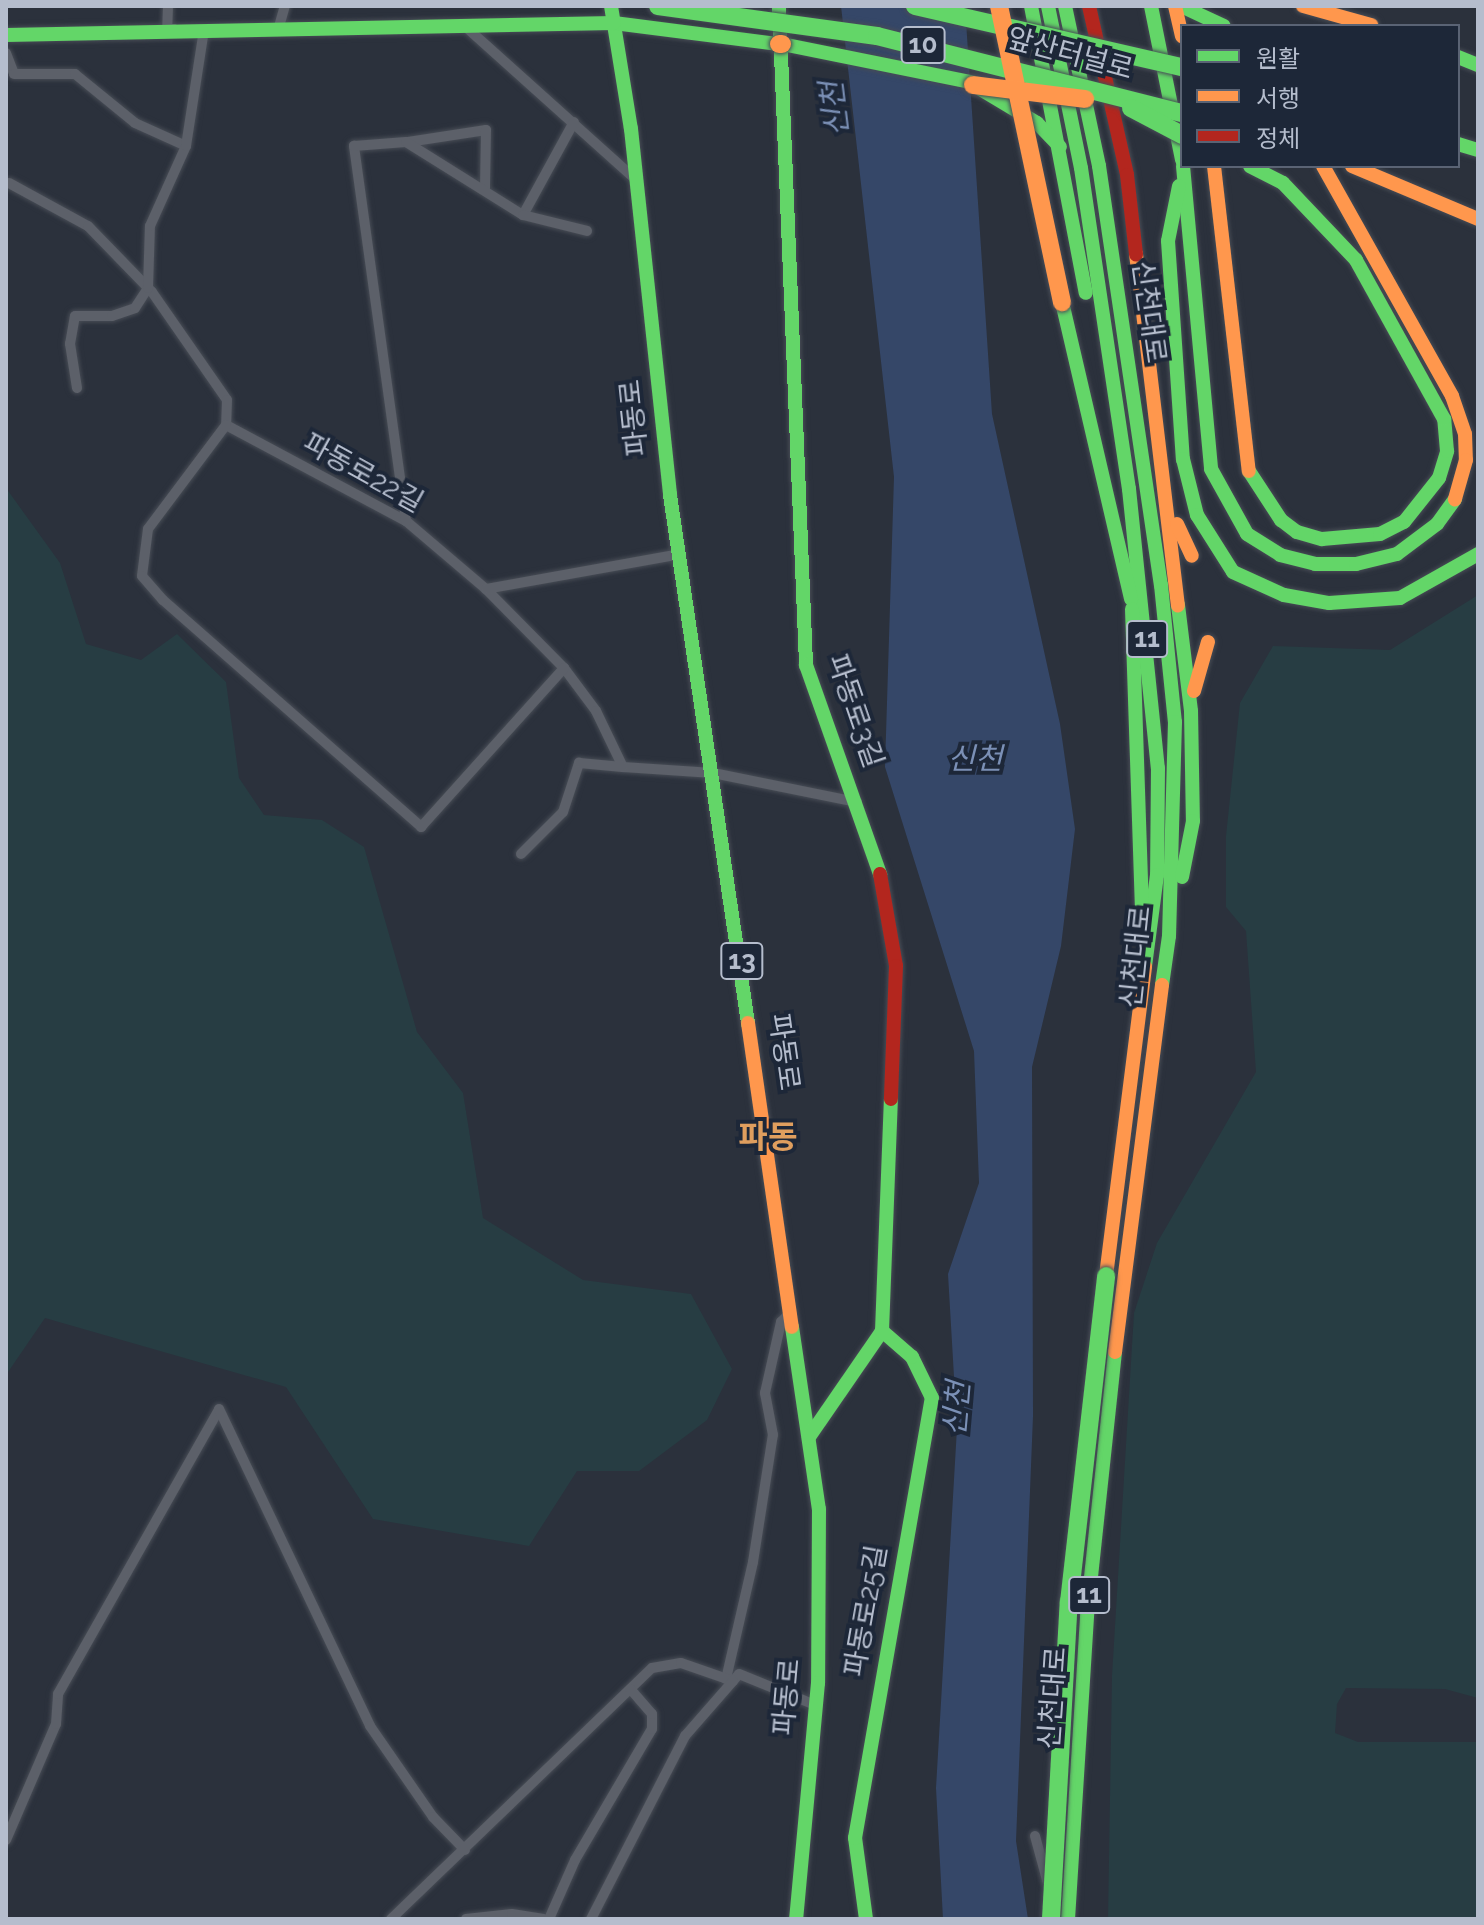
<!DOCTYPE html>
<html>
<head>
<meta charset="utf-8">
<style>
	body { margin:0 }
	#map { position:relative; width:1484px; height:1925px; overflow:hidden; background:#2b313c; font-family:Raleway,"Noto Sans KR",sans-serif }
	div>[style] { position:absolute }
	.green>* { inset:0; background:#273d43 }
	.water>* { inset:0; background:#354768 }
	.roads { filter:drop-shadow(0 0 2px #474c55) drop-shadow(0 0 2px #474c55) }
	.street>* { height:10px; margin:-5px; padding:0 5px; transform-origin:5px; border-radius:5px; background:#5c6069 }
	.fast>* { height:14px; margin:-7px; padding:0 7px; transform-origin:7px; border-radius:7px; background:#63d668 }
	.slow>* { height:14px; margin:-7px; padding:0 7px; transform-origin:7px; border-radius:7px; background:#ff974d }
	.jam>* { height:14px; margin:-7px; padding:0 7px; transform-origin:7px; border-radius:7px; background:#b3261e }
	.bridges { filter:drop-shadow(0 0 2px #484d57) drop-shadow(0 0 2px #484d57) }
	.fast-bridge>* { height:18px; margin:-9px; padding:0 9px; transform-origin:9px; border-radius:9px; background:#63d668 }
	.slow-bridge>* { height:18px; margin:-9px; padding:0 9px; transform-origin:9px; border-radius:9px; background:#ff974d }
	span { translate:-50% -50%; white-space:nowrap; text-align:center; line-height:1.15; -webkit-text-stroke:8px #1d2738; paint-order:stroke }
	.shield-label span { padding:2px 6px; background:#1d2738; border:2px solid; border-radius:6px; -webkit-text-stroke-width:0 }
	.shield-label { font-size:26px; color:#b5bdcd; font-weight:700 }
	.street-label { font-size:28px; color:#b5bdcd }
	.water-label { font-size:30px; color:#7b90b6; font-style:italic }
	.quarter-label { font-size:32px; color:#df9e5e; font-weight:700 }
	.frame { position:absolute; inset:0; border:8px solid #b5bdcd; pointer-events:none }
	.legend { position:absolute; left:1180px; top:24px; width:280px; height:144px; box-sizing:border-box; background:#1d2738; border:2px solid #5a6374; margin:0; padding:10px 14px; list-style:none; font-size:24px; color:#b5bdcd }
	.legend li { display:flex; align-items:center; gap:16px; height:40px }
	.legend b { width:40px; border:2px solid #5a6374 }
</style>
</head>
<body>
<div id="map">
	<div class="green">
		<i style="clip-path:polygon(6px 488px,60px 563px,86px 644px,141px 660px,177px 634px,226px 682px,239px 778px,264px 815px,322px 820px,364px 847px,417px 1032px,463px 1093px,483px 1218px,583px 1280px,691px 1294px,732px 1369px,707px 1420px,639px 1471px,577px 1471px,529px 1546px,373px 1519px,286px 1387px,45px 1318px,6px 1375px)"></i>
		<i style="clip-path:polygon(1478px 595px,1478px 1698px,1445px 1689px,1346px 1688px,1337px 1704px,1335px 1733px,1358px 1742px,1478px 1742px,1478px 1919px,1108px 1919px,1112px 1676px,1134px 1313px,1157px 1243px,1256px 1072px,1246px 931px,1226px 907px,1226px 836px,1240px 703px,1273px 646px,1390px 650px)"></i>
	</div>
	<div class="water">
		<i style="clip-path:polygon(841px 6px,965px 6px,992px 414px,1060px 724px,1075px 829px,1061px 946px,1032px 1067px,1033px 1416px,1016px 1841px,1028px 1919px,943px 1919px,936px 1788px,957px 1428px,948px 1274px,979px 1183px,974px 1051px,885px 767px,894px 477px)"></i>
	</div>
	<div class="roads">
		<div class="street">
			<i style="left:168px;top:6px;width:23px;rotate:92deg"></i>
			<i style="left:167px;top:29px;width:7px"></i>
			<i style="left:467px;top:28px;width:226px;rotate:41.9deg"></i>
			<i style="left:278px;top:30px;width:25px;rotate:-74deg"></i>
			<i style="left:6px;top:53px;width:22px;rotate:69deg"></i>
			<i style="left:14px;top:74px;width:61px"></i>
			<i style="left:75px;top:74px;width:77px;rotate:39.2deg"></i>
			<i style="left:135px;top:123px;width:56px;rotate:24.3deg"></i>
			<i style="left:408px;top:142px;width:79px;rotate:-8.7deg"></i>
			<i style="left:486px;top:130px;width:59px;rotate:91deg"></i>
			<i style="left:9px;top:183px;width:90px;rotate:28.6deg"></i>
			<i style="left:88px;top:226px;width:92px;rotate:45.9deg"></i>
			<i style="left:152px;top:292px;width:131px;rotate:55.2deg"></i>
			<i style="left:227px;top:400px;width:25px;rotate:92deg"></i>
			<i style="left:226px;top:425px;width:204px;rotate:28.1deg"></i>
			<i style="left:406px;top:521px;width:105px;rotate:40.4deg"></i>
			<i style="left:486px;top:589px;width:111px;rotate:45.4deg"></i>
			<i style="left:564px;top:668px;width:54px;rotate:53.3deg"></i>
			<i style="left:596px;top:711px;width:62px;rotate:64.3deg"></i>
			<i style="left:623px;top:767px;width:90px;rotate:3.8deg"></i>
			<i style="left:713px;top:773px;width:147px;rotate:11.4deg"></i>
			<i style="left:523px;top:215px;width:106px;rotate:-61.3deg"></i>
			<i style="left:77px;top:388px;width:45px;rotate:-99deg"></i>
			<i style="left:70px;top:344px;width:28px;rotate:-80deg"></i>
			<i style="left:75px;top:316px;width:37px"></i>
			<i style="left:112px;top:316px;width:24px;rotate:-19deg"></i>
			<i style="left:135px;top:308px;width:24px;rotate:-57deg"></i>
			<i style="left:148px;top:288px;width:62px;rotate:-88.2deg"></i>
			<i style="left:150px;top:226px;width:88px;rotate:-65.8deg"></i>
			<i style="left:186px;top:146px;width:117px;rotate:-81.2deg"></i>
			<i style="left:226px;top:425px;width:130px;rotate:126.9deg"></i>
			<i style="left:148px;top:529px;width:47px;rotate:97.3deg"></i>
			<i style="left:142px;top:576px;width:32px;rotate:49deg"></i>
			<i style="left:163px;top:600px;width:344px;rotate:41.3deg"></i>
			<i style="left:421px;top:827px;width:214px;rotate:-48deg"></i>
			<i style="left:406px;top:521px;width:379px;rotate:-97.9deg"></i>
			<i style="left:354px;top:146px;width:52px;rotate:-4.4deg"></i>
			<i style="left:406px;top:142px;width:138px;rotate:32deg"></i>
			<i style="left:523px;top:215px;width:66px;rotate:14deg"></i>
			<i style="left:486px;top:589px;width:197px;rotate:-10.2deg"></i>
			<i style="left:521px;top:854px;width:59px;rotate:-45deg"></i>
			<i style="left:563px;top:812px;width:52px;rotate:-71.9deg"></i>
			<i style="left:579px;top:763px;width:44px;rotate:5.2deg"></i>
			<i style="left:726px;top:1679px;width:120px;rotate:-77deg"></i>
			<i style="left:753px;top:1562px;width:129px;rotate:-81.1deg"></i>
			<i style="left:773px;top:1435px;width:43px;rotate:-100.8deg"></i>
			<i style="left:765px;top:1393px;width:73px;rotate:-77.3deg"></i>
			<i style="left:781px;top:1322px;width:14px;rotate:-45deg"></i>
			<i style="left:1035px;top:1836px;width:46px;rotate:74.7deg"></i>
			<i style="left:6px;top:1840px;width:126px;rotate:-66.7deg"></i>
			<i style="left:56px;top:1724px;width:30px;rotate:-86deg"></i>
			<i style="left:58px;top:1694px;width:327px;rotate:-60.5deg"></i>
			<i style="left:219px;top:1409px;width:351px;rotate:64.5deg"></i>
			<i style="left:370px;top:1726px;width:111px;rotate:55.3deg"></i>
			<i style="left:433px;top:1817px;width:46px;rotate:45.9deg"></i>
			<i style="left:391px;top:1919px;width:362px;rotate:-43.9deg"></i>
			<i style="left:652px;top:1668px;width:29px;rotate:-10deg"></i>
			<i style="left:681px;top:1663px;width:55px;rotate:19.1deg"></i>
			<i style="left:466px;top:1919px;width:46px;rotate:-6.2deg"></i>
			<i style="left:512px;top:1914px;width:32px;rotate:9deg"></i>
			<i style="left:549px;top:1919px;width:64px;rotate:-66.2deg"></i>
			<i style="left:575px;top:1860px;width:152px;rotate:-59.6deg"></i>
			<i style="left:652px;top:1729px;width:15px;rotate:-90deg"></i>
			<i style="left:652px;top:1714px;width:33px;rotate:-131deg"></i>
			<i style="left:591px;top:1919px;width:206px;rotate:-62.8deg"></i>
			<i style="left:685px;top:1736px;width:82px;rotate:-48.9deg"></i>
			<i style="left:739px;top:1674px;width:82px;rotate:22.2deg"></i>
		</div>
		<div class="fast">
			<i style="left:611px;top:6px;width:125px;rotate:80.8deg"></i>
			<i style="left:631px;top:129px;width:368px;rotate:83.9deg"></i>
			<i style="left:670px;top:495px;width:534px;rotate:81.6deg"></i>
			<i style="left:779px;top:6px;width:660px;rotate:87.65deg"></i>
			<i style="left:806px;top:665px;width:222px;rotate:70.5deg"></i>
			<i style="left:1031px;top:6px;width:292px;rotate:79.2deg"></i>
			<i style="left:1048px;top:6px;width:165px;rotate:78.5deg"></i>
			<i style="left:1081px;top:168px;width:325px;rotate:81.5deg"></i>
			<i style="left:1129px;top:489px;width:281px;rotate:84.1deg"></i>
			<i style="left:1158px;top:768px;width:107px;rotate:90.5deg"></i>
			<i style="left:1157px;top:875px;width:92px;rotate:97.5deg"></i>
			<i style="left:1065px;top:6px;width:164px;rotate:78deg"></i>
			<i style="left:1099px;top:166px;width:424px;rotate:81.6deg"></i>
			<i style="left:1161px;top:585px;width:138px;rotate:84.2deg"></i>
			<i style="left:1175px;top:722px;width:214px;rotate:91.6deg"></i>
			<i style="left:1169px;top:936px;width:49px;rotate:98.1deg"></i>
			<i style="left:1151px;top:6px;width:157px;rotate:78.6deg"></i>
			<i style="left:1181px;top:6px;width:47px;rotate:24.9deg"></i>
			<i style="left:614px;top:23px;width:166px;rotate:7.3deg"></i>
			<i style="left:6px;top:35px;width:608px;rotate:-1.13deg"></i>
			<i style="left:782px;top:44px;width:213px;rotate:11.4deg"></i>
			<i style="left:1458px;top:57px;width:22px;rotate:22deg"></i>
			<i style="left:977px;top:87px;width:70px;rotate:31deg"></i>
			<i style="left:1037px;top:123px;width:33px;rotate:46deg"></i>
			<i style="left:1458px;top:144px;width:21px;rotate:17deg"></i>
			<i style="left:1183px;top:166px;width:304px;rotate:84.7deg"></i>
			<i style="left:1211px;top:469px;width:74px;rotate:61deg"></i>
			<i style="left:1247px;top:534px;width:39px;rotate:32deg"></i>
			<i style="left:1280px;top:555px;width:36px;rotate:14deg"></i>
			<i style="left:1315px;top:564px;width:41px"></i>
			<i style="left:1356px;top:564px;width:42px;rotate:-13.7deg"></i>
			<i style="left:1397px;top:554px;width:50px;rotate:-36.9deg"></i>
			<i style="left:1437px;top:524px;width:31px;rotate:-54deg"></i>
			<i style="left:1179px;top:186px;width:56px;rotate:101.3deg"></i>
			<i style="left:1168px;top:241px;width:219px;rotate:86.1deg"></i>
			<i style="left:1183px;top:459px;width:58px;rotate:76deg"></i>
			<i style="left:1197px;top:515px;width:67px;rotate:57.7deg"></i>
			<i style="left:1233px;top:572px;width:56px;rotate:24.3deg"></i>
			<i style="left:1284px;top:595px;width:46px;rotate:10.1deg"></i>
			<i style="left:1329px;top:603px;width:71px;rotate:-4deg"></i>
			<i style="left:1400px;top:598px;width:90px;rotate:-29.4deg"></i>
			<i style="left:1062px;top:302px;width:305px;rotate:76.9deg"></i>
			<i style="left:1249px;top:471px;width:59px;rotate:56.9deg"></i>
			<i style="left:1281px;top:520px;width:20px;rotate:37deg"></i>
			<i style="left:1297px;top:532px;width:26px;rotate:16deg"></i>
			<i style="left:1322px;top:539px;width:58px;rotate:-4.9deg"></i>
			<i style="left:1380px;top:534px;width:27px;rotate:-27deg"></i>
			<i style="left:1404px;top:522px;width:56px;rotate:-51.5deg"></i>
			<i style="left:1439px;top:478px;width:28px;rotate:-73deg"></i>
			<i style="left:1447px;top:451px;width:32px;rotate:-95deg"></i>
			<i style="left:1444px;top:419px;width:182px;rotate:-119deg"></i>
			<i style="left:1356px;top:260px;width:106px;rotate:-133.5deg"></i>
			<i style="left:1283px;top:183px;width:37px;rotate:-153deg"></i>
			<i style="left:1178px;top:605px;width:107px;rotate:83deg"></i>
			<i style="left:1191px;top:711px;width:110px;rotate:89deg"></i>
			<i style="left:1193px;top:821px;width:57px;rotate:101.1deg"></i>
			<i style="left:1132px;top:609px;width:296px;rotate:88.1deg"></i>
			<i style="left:792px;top:1327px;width:184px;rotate:81.6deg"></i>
			<i style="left:819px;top:1509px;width:174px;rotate:90.3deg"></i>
			<i style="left:818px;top:1683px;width:237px;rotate:95.3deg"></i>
			<i style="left:809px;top:1437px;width:129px;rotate:-55.4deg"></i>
			<i style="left:882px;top:1331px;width:232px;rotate:-87.8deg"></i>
			<i style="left:866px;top:1919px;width:82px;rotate:-97.7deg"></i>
			<i style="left:855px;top:1838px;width:447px;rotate:-80.1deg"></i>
			<i style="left:932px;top:1398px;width:46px;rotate:-116deg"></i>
			<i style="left:912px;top:1357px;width:40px;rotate:-139deg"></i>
			<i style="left:1068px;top:1919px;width:306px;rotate:-86.4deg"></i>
			<i style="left:1087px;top:1614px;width:263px;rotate:-83.9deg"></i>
		</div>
		<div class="slow">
			<i style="left:1175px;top:6px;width:31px;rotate:77deg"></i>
			<i style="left:1303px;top:6px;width:71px;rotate:15.6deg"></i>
			<i style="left:1214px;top:166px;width:307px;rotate:83.5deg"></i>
			<i style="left:1323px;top:166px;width:264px;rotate:60.7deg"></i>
			<i style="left:1452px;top:396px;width:40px;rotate:71.1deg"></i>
			<i style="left:1465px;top:434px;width:26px;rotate:88deg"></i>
			<i style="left:1466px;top:460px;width:41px;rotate:105.8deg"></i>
			<i style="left:1352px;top:166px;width:137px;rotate:22.8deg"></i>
			<i style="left:1136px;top:254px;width:354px;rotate:83.2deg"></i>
			<i style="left:1177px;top:524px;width:35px;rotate:65deg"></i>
			<i style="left:1194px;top:691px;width:51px;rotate:-74.1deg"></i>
			<i style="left:748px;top:1023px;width:307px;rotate:81.8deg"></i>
			<i style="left:1106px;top:1276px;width:312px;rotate:-82.8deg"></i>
			<i style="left:1115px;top:1352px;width:370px;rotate:-82.7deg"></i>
		</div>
		<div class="jam">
			<i style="left:1089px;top:6px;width:173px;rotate:77.3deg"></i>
			<i style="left:1127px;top:175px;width:80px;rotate:83.5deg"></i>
			<i style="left:880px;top:874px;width:93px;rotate:80.1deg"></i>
			<i style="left:896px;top:966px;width:133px;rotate:92.2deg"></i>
		</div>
	</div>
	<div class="bridges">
		<div class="fast-bridge">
			<i style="left:658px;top:6px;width:221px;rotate:7.8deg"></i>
			<i style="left:877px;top:36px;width:315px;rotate:14.2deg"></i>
			<i style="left:915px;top:6px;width:274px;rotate:12.9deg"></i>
			<i style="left:1131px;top:108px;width:58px;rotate:27.9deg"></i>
			<i style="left:1051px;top:1919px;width:318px;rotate:-86.8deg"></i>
			<i style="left:1069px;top:1602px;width:328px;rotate:-83.5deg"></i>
		</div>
		<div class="slow-bridge">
			<i style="left:999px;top:6px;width:303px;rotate:78deg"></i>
			<i style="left:779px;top:44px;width:3px"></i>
			<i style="left:973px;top:85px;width:113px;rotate:7.1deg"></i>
		</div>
	</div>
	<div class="shield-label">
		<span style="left:923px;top:45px">10</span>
		<span style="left:1147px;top:639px">11</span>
		<span style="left:742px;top:961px">13</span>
		<span style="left:1089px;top:1595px">11</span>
	</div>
	<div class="street-label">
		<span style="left:1070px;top:54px;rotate:15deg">앞산터널로</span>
		<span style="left:1149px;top:312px;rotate:82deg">신천대로</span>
		<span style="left:634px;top:418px;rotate:-96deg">파동로</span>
		<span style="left:363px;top:473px;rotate:29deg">파동로22길</span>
		<span style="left:855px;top:711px;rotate:71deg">파동로3길</span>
		<span style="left:1136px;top:957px;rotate:-84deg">신천대로</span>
		<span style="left:784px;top:1052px;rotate:82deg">파동로</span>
		<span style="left:866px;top:1611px;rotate:-80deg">파동로25길</span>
		<span style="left:787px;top:1697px;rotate:-85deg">파동로</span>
		<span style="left:1053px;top:1698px;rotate:-86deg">신천대로</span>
	</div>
	<div class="water-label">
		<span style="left:835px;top:109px;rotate:-97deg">신천</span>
		<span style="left:975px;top:759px">신천</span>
		<span style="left:957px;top:1409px;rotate:-85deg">신천</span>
	</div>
	<div class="quarter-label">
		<span style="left:768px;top:1137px">파동</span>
	</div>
	<div class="frame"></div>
	<ul class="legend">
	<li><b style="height:10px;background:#63d668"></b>원활</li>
	<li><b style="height:10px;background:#ff974d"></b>서행</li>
	<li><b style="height:10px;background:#b3261e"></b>정체</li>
	</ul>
</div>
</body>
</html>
